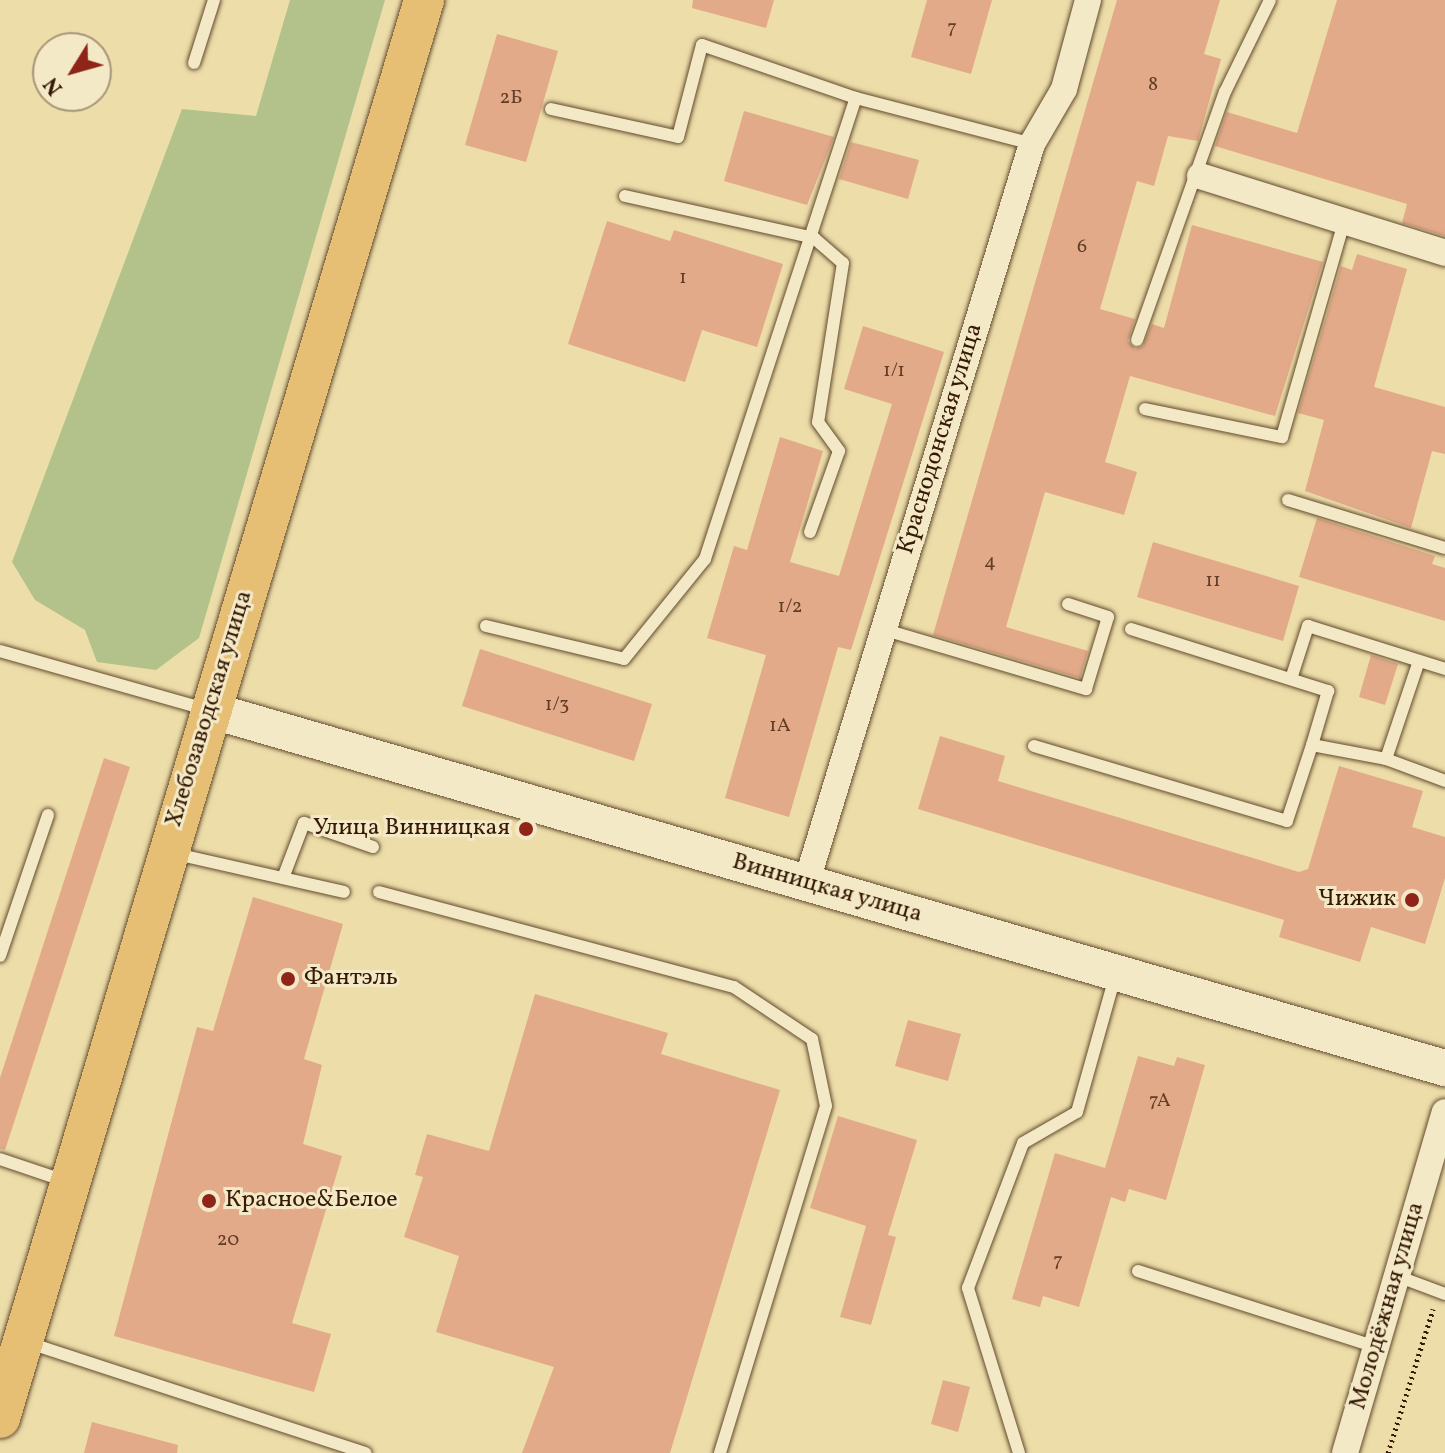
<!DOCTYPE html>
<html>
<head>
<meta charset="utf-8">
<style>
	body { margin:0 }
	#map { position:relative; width:1445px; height:1453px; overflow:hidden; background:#ecdda9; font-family:Vollkorn,serif }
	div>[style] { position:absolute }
	.green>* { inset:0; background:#b3c28b }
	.building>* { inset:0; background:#e3aa8a }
	.path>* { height:5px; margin-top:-2.5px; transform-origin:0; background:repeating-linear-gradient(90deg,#371a05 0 2px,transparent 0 6px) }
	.roads { filter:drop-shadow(0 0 2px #644b2e) drop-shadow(0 0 2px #644b2e) }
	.lane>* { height:12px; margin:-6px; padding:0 6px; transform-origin:6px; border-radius:6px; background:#f3e9c7 }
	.street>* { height:26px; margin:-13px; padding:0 13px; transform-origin:13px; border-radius:13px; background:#f3e9c7 }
	.secondary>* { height:36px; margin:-18px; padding:0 18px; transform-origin:18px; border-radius:18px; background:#f3e9c7 }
	.primary>* { height:40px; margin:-20px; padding:0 20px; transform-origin:20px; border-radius:20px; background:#e6be74 }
	.dots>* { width:22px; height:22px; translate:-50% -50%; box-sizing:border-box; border:4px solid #f3e9c7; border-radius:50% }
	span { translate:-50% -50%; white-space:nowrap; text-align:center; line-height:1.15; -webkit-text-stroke:6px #f3e9c7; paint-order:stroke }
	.number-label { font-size:20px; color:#623e26 }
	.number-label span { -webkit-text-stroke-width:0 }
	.street-label { font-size:24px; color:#371a05 }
	.poi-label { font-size:24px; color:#371a05 }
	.right { translate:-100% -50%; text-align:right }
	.left { translate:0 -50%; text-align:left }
	.north { position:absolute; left:32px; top:32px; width:80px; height:80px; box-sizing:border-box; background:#f3e9c7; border:2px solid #a89679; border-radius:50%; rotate:233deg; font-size:22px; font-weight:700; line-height:32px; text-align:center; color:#371a05 }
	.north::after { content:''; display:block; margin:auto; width:28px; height:36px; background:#8f2418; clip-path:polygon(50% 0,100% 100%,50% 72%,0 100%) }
</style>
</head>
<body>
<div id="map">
	<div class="green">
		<i style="clip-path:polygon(290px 0,385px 0,199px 638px,156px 670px,97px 662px,85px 630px,35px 600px,12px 562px,182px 109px,256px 116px)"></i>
	</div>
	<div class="building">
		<i style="clip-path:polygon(693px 0,774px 0,766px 28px,692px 8px)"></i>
		<i style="clip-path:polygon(927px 0,992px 0,971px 74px,911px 57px)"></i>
		<i style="clip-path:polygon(1117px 0,1220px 0,1204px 54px,1221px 59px,1198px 141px,1168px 136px,1154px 186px,1137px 181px,1100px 309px,1135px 319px,1128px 341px,1135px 349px,1143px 346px,1152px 324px,1164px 328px,1192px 225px,1323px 262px,1275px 416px,1130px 376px,1105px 462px,1137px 472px,1124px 515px,1045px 492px,1006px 627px,1088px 651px,1080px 678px,933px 635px)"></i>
		<i style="clip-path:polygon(1337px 0,1445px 0,1445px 236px,1402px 223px,1407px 204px,1215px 146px,1227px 112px,1297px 133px)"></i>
		<i style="clip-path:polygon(497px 34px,558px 51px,526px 162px,465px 145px)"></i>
		<i style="clip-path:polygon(744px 111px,834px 137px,807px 205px,724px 181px)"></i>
		<i style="clip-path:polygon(851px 142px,919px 160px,908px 199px,839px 179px)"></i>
		<i style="clip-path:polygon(607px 221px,670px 241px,674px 230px,783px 264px,757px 347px,702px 330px,685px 382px,568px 344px)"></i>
		<i style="clip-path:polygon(1357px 254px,1407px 269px,1374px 387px,1445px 407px,1445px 454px,1432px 451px,1411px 528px,1305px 491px,1324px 420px,1298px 413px,1341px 266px,1352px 270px)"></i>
		<i style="clip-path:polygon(863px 326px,944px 352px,851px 650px,838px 647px,789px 817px,725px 798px,766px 655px,707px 638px,734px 546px,747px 550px,780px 437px,823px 451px,790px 562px,839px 576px,892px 404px,844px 389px)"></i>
		<i style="clip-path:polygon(1317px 518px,1435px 556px,1432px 564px,1445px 568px,1445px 621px,1299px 577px)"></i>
		<i style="clip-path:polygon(1153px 542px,1299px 586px,1283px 641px,1137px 597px)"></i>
		<i style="clip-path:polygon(480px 649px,652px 704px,634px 761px,462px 706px)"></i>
		<i style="clip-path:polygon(1371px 655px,1398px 664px,1385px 705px,1359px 697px)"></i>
		<i style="clip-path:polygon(940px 736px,1005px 756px,998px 781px,1299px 872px,1308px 869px,1339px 766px,1423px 791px,1412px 827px,1445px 837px,1445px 878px,1425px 944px,1371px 927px,1360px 962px,1279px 937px,1284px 920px,918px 809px)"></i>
		<i style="clip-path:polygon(104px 758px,130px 767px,5px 1150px,0 1149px,0 1078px)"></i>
		<i style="clip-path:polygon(253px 897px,343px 924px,304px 1059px,322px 1065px,303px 1144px,342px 1156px,292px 1323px,331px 1334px,314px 1392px,114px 1336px,197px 1027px,213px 1031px)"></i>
		<i style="clip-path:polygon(535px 994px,668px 1033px,661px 1054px,780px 1090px,670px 1453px,522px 1453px,554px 1367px,436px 1332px,459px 1256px,404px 1237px,423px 1177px,415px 1175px,427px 1134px,489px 1151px)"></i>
		<i style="clip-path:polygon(908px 1020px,961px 1034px,948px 1081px,895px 1066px)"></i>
		<i style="clip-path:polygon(1138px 1056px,1174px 1066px,1177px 1057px,1205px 1065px,1166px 1200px,1129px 1189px,1125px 1202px,1111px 1197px,1079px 1307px,1043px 1296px,1040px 1307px,1012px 1299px,1055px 1153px,1105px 1168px)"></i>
		<i style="clip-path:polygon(838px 1116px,917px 1140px,888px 1235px,896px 1237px,871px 1325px,840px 1317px,866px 1226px,810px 1208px)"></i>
		<i style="clip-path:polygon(943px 1380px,970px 1387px,958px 1432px,931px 1424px)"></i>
		<i style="clip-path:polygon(92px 1422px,178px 1445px,177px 1453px,84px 1453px)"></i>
	</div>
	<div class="path">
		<i style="left:1388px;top:1453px;width:151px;rotate:-72.6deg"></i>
	</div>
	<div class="roads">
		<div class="lane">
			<i style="left:194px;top:63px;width:66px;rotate:-72.4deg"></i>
			<i style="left:551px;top:109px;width:130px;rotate:12.4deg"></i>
			<i style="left:678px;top:137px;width:95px;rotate:-75.4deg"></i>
			<i style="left:702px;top:45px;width:163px;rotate:19deg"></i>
			<i style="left:856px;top:98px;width:182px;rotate:14.6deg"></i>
			<i style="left:625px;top:196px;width:194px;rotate:12.5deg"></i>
			<i style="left:814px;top:238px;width:38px;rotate:41deg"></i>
			<i style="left:843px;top:263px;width:161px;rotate:98.9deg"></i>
			<i style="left:818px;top:422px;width:36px;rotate:54deg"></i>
			<i style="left:839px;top:451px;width:86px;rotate:109.7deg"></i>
			<i style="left:1137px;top:340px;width:263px;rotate:-70.5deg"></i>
			<i style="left:1225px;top:92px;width:102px;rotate:-63.9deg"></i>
			<i style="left:1145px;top:409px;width:140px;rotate:11.6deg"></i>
			<i style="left:1282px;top:437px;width:227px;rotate:-73.9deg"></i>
			<i style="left:1288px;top:500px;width:164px;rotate:17deg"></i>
			<i style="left:486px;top:626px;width:142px;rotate:13.4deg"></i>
			<i style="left:624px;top:659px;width:129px;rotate:-51deg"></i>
			<i style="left:705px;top:559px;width:485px;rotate:-71.9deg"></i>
			<i style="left:882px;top:629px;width:213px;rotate:16.4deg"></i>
			<i style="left:1086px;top:689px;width:75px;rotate:-73deg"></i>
			<i style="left:1108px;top:617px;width:42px;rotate:-162deg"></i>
			<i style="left:1131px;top:629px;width:207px;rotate:17.5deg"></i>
			<i style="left:1328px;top:691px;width:56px;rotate:106.5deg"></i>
			<i style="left:0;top:651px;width:213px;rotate:15.8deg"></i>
			<i style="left:1291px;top:679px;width:56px;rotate:-72.2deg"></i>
			<i style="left:1308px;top:626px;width:144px;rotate:17.4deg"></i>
			<i style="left:1034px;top:746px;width:264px;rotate:16.5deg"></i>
			<i style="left:1287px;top:821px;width:80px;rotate:-71.8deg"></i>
			<i style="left:1312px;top:745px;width:75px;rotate:10.7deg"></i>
			<i style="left:1386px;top:759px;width:63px;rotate:20.4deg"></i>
			<i style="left:1386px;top:759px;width:103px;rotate:-71.4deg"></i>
			<i style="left:176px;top:854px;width:172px;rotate:12.7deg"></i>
			<i style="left:283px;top:878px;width:59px;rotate:-69.1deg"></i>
			<i style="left:304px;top:823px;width:73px;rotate:19.2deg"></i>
			<i style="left:379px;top:892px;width:367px;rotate:15deg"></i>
			<i style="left:734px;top:987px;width:94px;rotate:33.7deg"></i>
			<i style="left:812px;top:1039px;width:68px;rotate:78.2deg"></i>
			<i style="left:826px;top:1106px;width:363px;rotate:107deg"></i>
			<i style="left:0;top:956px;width:149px;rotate:-71.2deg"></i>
			<i style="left:0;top:1159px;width:69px;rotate:18.7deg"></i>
			<i style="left:1138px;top:1271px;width:250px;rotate:17.7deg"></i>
			<i style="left:1397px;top:1276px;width:51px;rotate:20.6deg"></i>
			<i style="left:29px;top:1343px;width:354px;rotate:18.1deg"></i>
			<i style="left:1019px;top:1453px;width:173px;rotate:-107.2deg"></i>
			<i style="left:968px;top:1288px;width:155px;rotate:-69.2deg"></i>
			<i style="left:1023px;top:1143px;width:62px;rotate:-29.9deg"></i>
			<i style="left:1077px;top:1112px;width:140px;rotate:-74.3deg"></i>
		</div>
		<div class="street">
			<i style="left:1200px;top:176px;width:257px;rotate:17.4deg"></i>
			<i style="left:806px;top:884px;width:774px;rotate:-73.02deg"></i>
			<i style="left:1032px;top:144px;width:64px;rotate:-59.8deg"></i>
			<i style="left:1064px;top:89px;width:92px;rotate:-74.9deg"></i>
			<i style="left:1345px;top:1453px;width:355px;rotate:-73.7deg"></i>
		</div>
		<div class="secondary">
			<i style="left:210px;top:710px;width:1286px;rotate:16.17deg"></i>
		</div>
		<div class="primary">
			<i style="left:0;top:1418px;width:1480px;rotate:-73.35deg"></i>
		</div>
	</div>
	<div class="dots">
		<i style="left:526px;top:829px;background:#8f2418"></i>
		<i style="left:1412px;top:900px;background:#8f2418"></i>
		<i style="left:288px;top:979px;background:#8f2418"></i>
		<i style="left:209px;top:1201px;background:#8f2418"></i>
	</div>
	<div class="number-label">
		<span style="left:952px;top:28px">7</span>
		<span style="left:1153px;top:85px">8</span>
		<span style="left:511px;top:98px">2Б</span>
		<span style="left:1082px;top:247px">6</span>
		<span style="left:683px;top:278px">1</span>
		<span style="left:894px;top:371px">1/1</span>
		<span style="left:990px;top:562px">4</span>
		<span style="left:1213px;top:581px">11</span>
		<span style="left:790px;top:607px">1/2</span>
		<span style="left:557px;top:705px">1/3</span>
		<span style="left:780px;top:726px">1А</span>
		<span style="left:1160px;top:1101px">7А</span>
		<span style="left:228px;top:1240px">20</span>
		<span style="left:1058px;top:1261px">7</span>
	</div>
	<div class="street-label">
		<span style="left:941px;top:439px;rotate:-73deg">Краснодонская улица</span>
		<span style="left:210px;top:709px;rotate:-73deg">Хлебозаводская улица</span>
		<span style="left:827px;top:889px;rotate:16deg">Винницкая улица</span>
		<span style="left:1388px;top:1306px;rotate:-74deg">Молодёжная улица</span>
	</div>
	<div class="poi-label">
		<span class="right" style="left:510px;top:829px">Улица Винницкая</span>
		<span class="right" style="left:1396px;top:900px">Чижик</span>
		<span class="left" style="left:304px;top:979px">Фантэль</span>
		<span class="left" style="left:225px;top:1201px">Красное&amp;Белое</span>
	</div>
	<div class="north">N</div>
</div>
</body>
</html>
